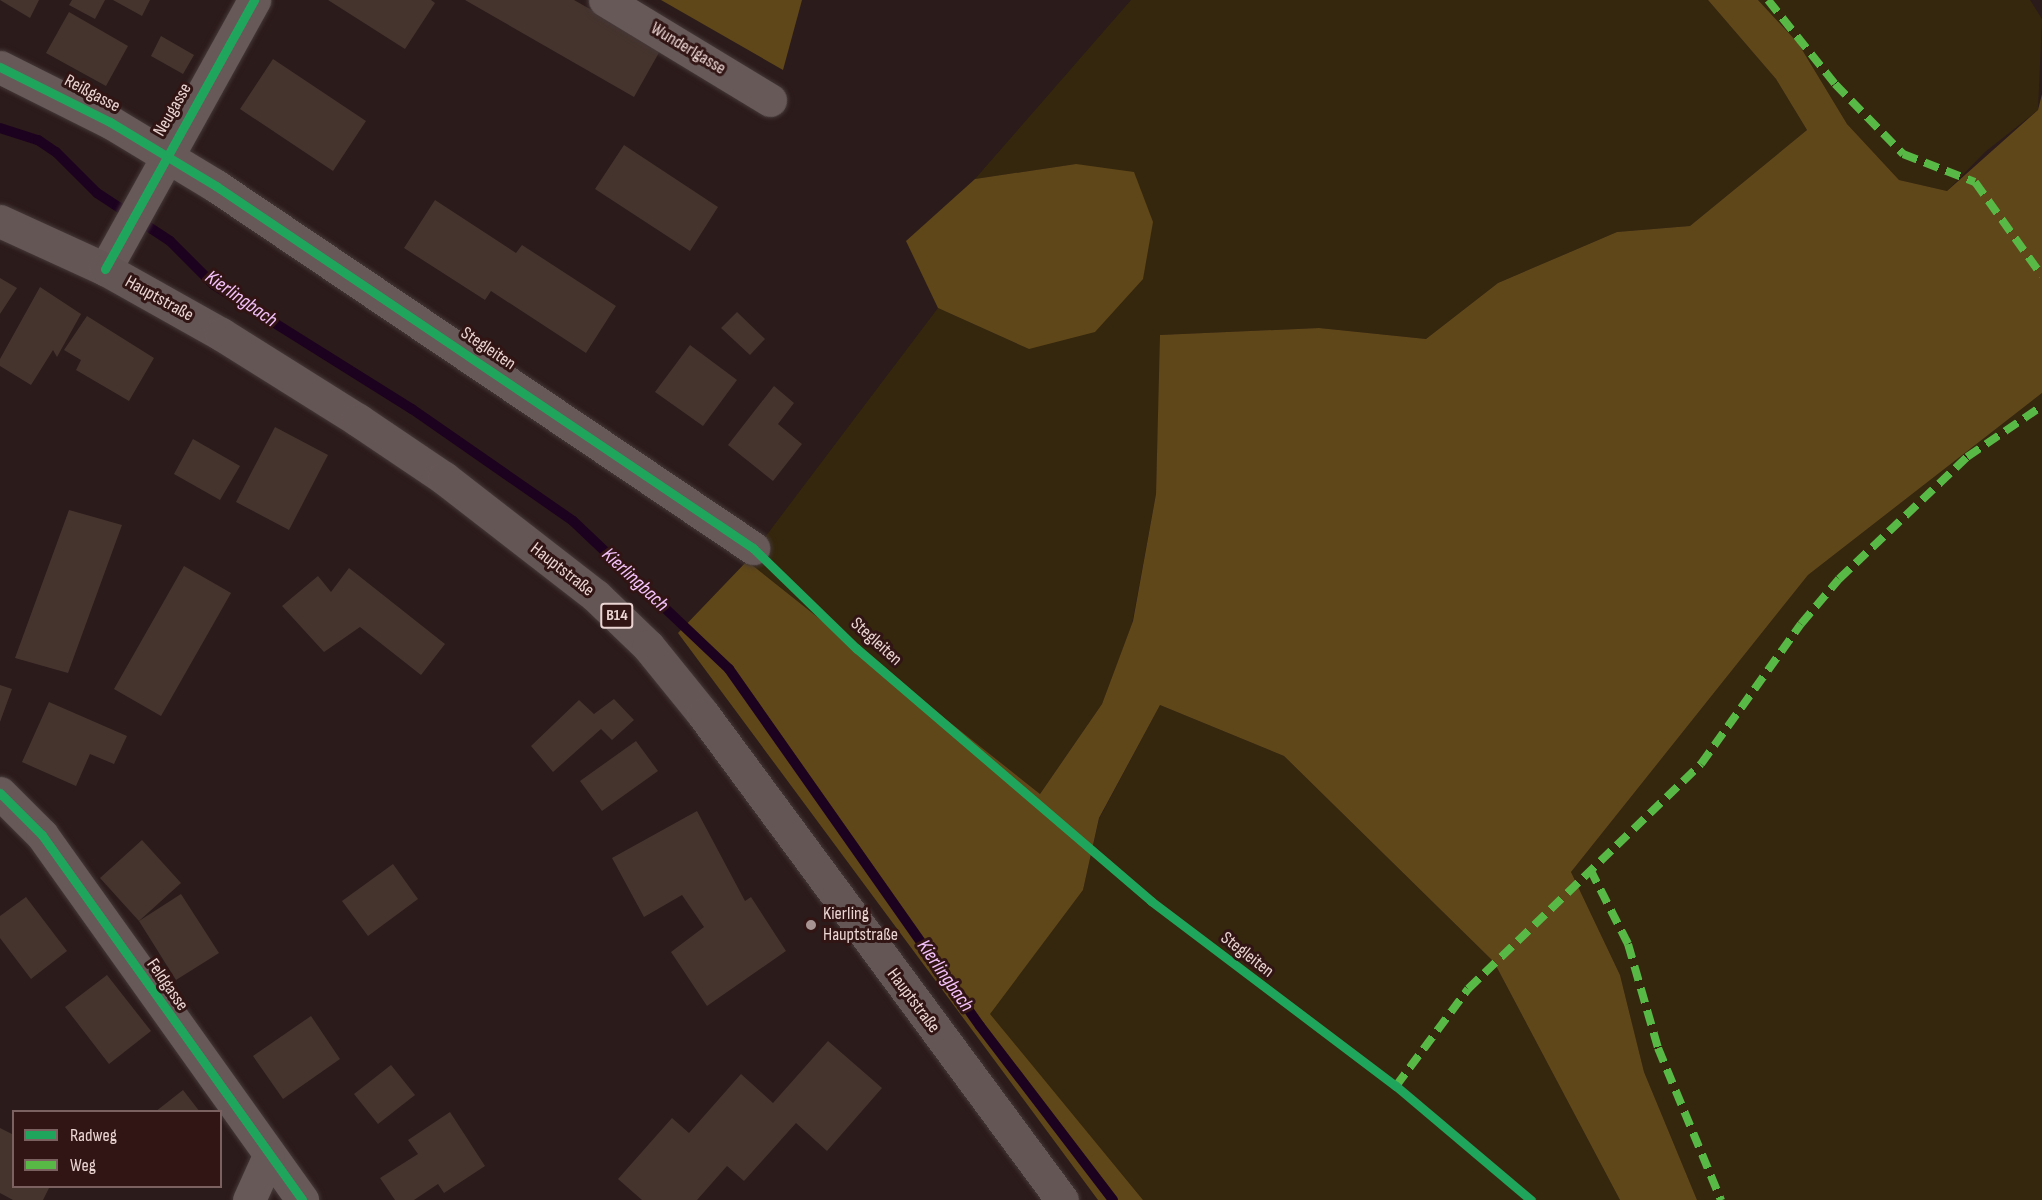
<!DOCTYPE html>
<html>
<head>
<meta charset="utf-8">
<style>
	body { margin:0 }
	#map { position:relative; width:2042px; height:1200px; overflow:hidden; background:#2b1b1a; font-family:"Sofia Sans Condensed",sans-serif }
	div>[style] { position:absolute }
	.green>* { inset:0; background:#35270d }
	.forest>* { inset:0; background:#5f4719 }
	.stream>* { height:10px; margin:-5px; padding:0 5px; transform-origin:5px; border-radius:5px; background:#1d021f }
	.building>* { inset:0; background:#45342e }
	.roads { filter:drop-shadow(0 0 2px #453838) drop-shadow(0 0 2px #453838) }
	.street>* { height:33px; margin:-16.5px; padding:0 16.5px; transform-origin:16.5px; border-radius:16.5px; background:#665958 }
	.primary>* { height:33px; margin:-16.5px; padding:0 16.5px; transform-origin:16.5px; border-radius:16.5px; background:#655656 }
	.quiet>* { height:8px; margin-top:-4px; transform-origin:0; background:repeating-linear-gradient(90deg,#58b947 0 15px,transparent 0 23px) }
	.cycleway>* { height:9px; margin:-4.5px; padding:0 4.5px; transform-origin:4.5px; border-radius:4.5px; background:#20a55d }
	.dots>* { width:16px; height:16px; translate:-50% -50%; box-sizing:border-box; border:3px solid #311514; border-radius:50% }
	span { translate:-50% -50%; white-space:nowrap; text-align:center; line-height:1.15; -webkit-text-stroke:6px #311514; paint-order:stroke }
	.shield-label span { padding:2px 4px; background:#311514; border:2px solid; border-radius:4px; -webkit-text-stroke-width:0 }
	.shield-label { font-size:16px; color:#ead5d3; font-weight:700 }
	.street-label { font-size:18px; color:#ead5d3 }
	.poi-label { font-size:18px; color:#ead5d3 }
	.left { translate:0 -50%; text-align:left }
	.water-label { font-size:20px; color:#f5c2fb; font-style:italic }
	.legend { position:absolute; left:12px; top:1110px; width:210px; height:78px; box-sizing:border-box; background:#311514; border:2px solid #7b6260; margin:0; padding:8px 10px; list-style:none; font-size:18px; color:#ead5d3 }
	.legend li { display:flex; align-items:center; gap:12px; height:30px }
	.legend b { width:30px; border:2px solid #7b6260 }
</style>
</head>
<body>
<div id="map">
	<div class="green">
		<i style="clip-path:polygon(1131px 0,1708px 0,1776px 79px,1807px 130px,1690px 226px,1617px 232px,1498px 283px,1426px 339px,1319px 328px,1161px 335px,1156px 494px,1132px 624px,1102px 704px,1040px 794px,747px 561px,938px 308px,1029px 349px,1076px 164px,975px 179px)"></i>
		<i style="clip-path:polygon(1758px 0,2030px 0,2042px 19px,2038px 110px,1985px 152px,1947px 191px,1899px 180px,1847px 124px,1798px 43px)"></i>
		<i style="clip-path:polygon(2042px 393px,2042px 1200px,1697px 1200px,1644px 1072px,1620px 975px,1571px 872px,1808px 575px)"></i>
		<i style="clip-path:polygon(1160px 705px,1284px 756px,1494px 962px,1620px 1200px,1143px 1200px,989px 1014px,1083px 890px,1099px 819px)"></i>
	</div>
	<div class="forest">
		<i style="clip-path:polygon(661px 0,802px 0,783px 70px)"></i>
		<i style="clip-path:polygon(1708px 0,1758px 0,1798px 43px,1847px 124px,1899px 180px,1947px 191px,2038px 110px,2042px 94px,2042px 393px,1808px 575px,1571px 872px,1620px 975px,1644px 1072px,1697px 1200px,1620px 1200px,1494px 962px,1284px 756px,1160px 705px,1099px 818px,1083px 890px,990px 1014px,1143px 1200px,1098px 1200px,678px 633px,747px 561px,1040px 794px,1102px 704px,1133px 621px,1156px 494px,1160px 335px,1319px 328px,1426px 339px,1498px 283px,1617px 232px,1690px 226px,1807px 130px,1776px 79px)"></i>
		<i style="clip-path:polygon(1076px 164px,1134px 172px,1153px 222px,1143px 279px,1095px 332px,1029px 349px,938px 308px,906px 241px,975px 179px)"></i>
	</div>
	<div class="stream">
		<i style="left:0;top:128px;width:40px;rotate:18deg"></i>
		<i style="left:38px;top:140px;width:22px;rotate:34deg"></i>
		<i style="left:56px;top:152px;width:58px;rotate:45deg"></i>
		<i style="left:97px;top:193px;width:87px;rotate:33.3deg"></i>
		<i style="left:170px;top:241px;width:62px;rotate:45deg"></i>
		<i style="left:214px;top:285px;width:234px;rotate:32.1deg"></i>
		<i style="left:412px;top:409px;width:196px;rotate:34.8deg"></i>
		<i style="left:573px;top:521px;width:215px;rotate:43.5deg"></i>
		<i style="left:729px;top:669px;width:436px;rotate:54.9deg"></i>
		<i style="left:980px;top:1026px;width:219px;rotate:52.6deg"></i>
	</div>
	<div class="building">
		<i style="clip-path:polygon(0 0,39px 0,30px 18px)"></i>
		<i style="clip-path:polygon(72px 0,105px 0,95px 19px,69px 5px)"></i>
		<i style="clip-path:polygon(113px 0,150px 0,142px 16px)"></i>
		<i style="clip-path:polygon(328px 0,431px 0,435px 3px,405px 49px)"></i>
		<i style="clip-path:polygon(465px 0,574px 0,661px 49px,634px 97px)"></i>
		<i style="clip-path:polygon(69px 12px,128px 46px,106px 86px,46px 53px)"></i>
		<i style="clip-path:polygon(161px 36px,194px 55px,183px 74px,151px 56px)"></i>
		<i style="clip-path:polygon(273px 59px,366px 121px,333px 171px,240px 109px)"></i>
		<i style="clip-path:polygon(624px 145px,718px 207px,690px 251px,595px 189px)"></i>
		<i style="clip-path:polygon(435px 200px,516px 253px,522px 245px,616px 306px,586px 353px,491px 291px,485px 300px,404px 248px)"></i>
		<i style="clip-path:polygon(0 278px,17px 288px,0 314px)"></i>
		<i style="clip-path:polygon(40px 287px,81px 314px,57px 357px,53px 350px,31px 385px,0 366px,0 359px)"></i>
		<i style="clip-path:polygon(737px 312px,765px 339px,750px 355px,721px 328px)"></i>
		<i style="clip-path:polygon(87px 316px,154px 358px,129px 401px,76px 370px,81px 360px,64px 350px)"></i>
		<i style="clip-path:polygon(690px 345px,737px 380px,703px 426px,655px 392px)"></i>
		<i style="clip-path:polygon(774px 386px,794px 403px,778px 424px,802px 444px,773px 481px,728px 445px)"></i>
		<i style="clip-path:polygon(275px 427px,328px 455px,289px 530px,236px 502px)"></i>
		<i style="clip-path:polygon(193px 439px,240px 466px,220px 500px,174px 474px)"></i>
		<i style="clip-path:polygon(69px 510px,122px 525px,68px 673px,15px 658px)"></i>
		<i style="clip-path:polygon(184px 566px,231px 593px,161px 716px,114px 689px)"></i>
		<i style="clip-path:polygon(349px 568px,445px 644px,421px 675px,360px 627px,324px 652px,282px 606px,318px 576px,331px 592px)"></i>
		<i style="clip-path:polygon(0 685px,12px 689px,0 722px)"></i>
		<i style="clip-path:polygon(614px 699px,634px 720px,612px 740px,601px 729px,553px 772px,531px 746px,579px 700px,594px 714px)"></i>
		<i style="clip-path:polygon(49px 702px,127px 736px,114px 764px,90px 754px,76px 786px,22px 762px)"></i>
		<i style="clip-path:polygon(636px 741px,658px 771px,602px 811px,580px 781px)"></i>
		<i style="clip-path:polygon(697px 811px,745px 901px,751px 897px,786px 951px,707px 1006px,671px 952px,704px 927px,682px 895px,644px 917px,612px 858px)"></i>
		<i style="clip-path:polygon(142px 840px,181px 883px,139px 921px,100px 878px)"></i>
		<i style="clip-path:polygon(393px 864px,418px 899px,368px 936px,342px 901px)"></i>
		<i style="clip-path:polygon(181px 894px,219px 953px,176px 980px,139px 921px)"></i>
		<i style="clip-path:polygon(26px 897px,67px 951px,31px 979px,0 938px,0 916px)"></i>
		<i style="clip-path:polygon(107px 975px,151px 1031px,109px 1064px,65px 1007px)"></i>
		<i style="clip-path:polygon(311px 1016px,340px 1059px,283px 1099px,253px 1056px)"></i>
		<i style="clip-path:polygon(828px 1041px,882px 1088px,827px 1151px,796px 1123px,744px 1181px,727px 1166px,697px 1200px,642px 1200px,618px 1179px,672px 1118px,689px 1133px,741px 1074px,773px 1103px)"></i>
		<i style="clip-path:polygon(391px 1065px,415px 1095px,378px 1124px,354px 1094px)"></i>
		<i style="clip-path:polygon(183px 1090px,200px 1112px,155px 1112px)"></i>
		<i style="clip-path:polygon(450px 1112px,485px 1166px,444px 1193px,438px 1184px,414px 1200px,395px 1200px,380px 1178px,418px 1154px,408px 1140px)"></i>
		<i style="clip-path:polygon(0 1128px,14px 1135px,14px 1186px,50px 1186px,43px 1200px,13px 1200px,0 1193px)"></i>
	</div>
	<div class="roads">
		<div class="street">
			<i style="left:605px;top:0;width:193px;rotate:31.2deg"></i>
			<i style="left:0;top:67px;width:123px;rotate:26.6deg"></i>
			<i style="left:110px;top:122px;width:124px;rotate:31.1deg"></i>
			<i style="left:216px;top:186px;width:648px;rotate:33.98deg"></i>
			<i style="left:105px;top:269px;width:308px;rotate:-61deg"></i>
			<i style="left:0;top:793px;width:59px;rotate:45deg"></i>
			<i style="left:42px;top:835px;width:448px;rotate:54.5deg"></i>
			<i style="left:249px;top:1200px;width:46px;rotate:-65.7deg"></i>
		</div>
		<div class="primary">
			<i style="left:0;top:221px;width:115px;rotate:24.6deg"></i>
			<i style="left:105px;top:269px;width:133px;rotate:29.3deg"></i>
			<i style="left:221px;top:334px;width:162px;rotate:32.1deg"></i>
			<i style="left:358px;top:420px;width:104px;rotate:34deg"></i>
			<i style="left:444px;top:478px;width:191px;rotate:37.8deg"></i>
			<i style="left:595px;top:595px;width:74px;rotate:43.9deg"></i>
			<i style="left:648px;top:646px;width:87px;rotate:51deg"></i>
			<i style="left:703px;top:714px;width:604px;rotate:53.55deg"></i>
		</div>
	</div>
	<div class="quiet">
		<i style="left:1768px;top:0;width:107px;rotate:51.4deg"></i>
		<i style="left:1835px;top:84px;width:98px;rotate:45.8deg"></i>
		<i style="left:1903px;top:154px;width:77px;rotate:21.3deg"></i>
		<i style="left:1975px;top:182px;width:115px;rotate:54.5deg"></i>
		<i style="left:1590px;top:869px;width:84px;rotate:63.1deg"></i>
		<i style="left:1628px;top:944px;width:108px;rotate:73.9deg"></i>
		<i style="left:1658px;top:1048px;width:165px;rotate:67.5deg"></i>
		<i style="left:1396px;top:1086px;width:121px;rotate:-53.4deg"></i>
		<i style="left:1468px;top:989px;width:324px;rotate:-44deg"></i>
		<i style="left:1701px;top:764px;width:172px;rotate:-54.5deg"></i>
		<i style="left:1801px;top:624px;width:59px;rotate:-49.8deg"></i>
		<i style="left:1839px;top:579px;width:177px;rotate:-43.6deg"></i>
		<i style="left:1967px;top:457px;width:91px;rotate:-34.2deg"></i>
	</div>
	<div class="cycleway">
		<i style="left:0;top:67px;width:123px;rotate:26.6deg"></i>
		<i style="left:110px;top:122px;width:124px;rotate:31.1deg"></i>
		<i style="left:216px;top:186px;width:648px;rotate:33.98deg"></i>
		<i style="left:753px;top:548px;width:144px;rotate:44.2deg"></i>
		<i style="left:856px;top:648px;width:389px;rotate:40.6deg"></i>
		<i style="left:1151px;top:901px;width:307px;rotate:37.1deg"></i>
		<i style="left:1396px;top:1086px;width:177px;rotate:40.2deg"></i>
		<i style="left:105px;top:269px;width:308px;rotate:-61deg"></i>
		<i style="left:0;top:793px;width:59px;rotate:45deg"></i>
		<i style="left:42px;top:835px;width:448px;rotate:54.5deg"></i>
	</div>
	<div class="dots">
		<i style="left:811px;top:925px;background:#a79492"></i>
	</div>
	<div class="shield-label">
		<span style="left:617px;top:616px">B14</span>
	</div>
	<div class="street-label">
		<span style="left:688px;top:49px;rotate:31deg">Wunderlgasse</span>
		<span style="left:92px;top:94px;rotate:28deg">Reißgasse</span>
		<span style="left:173px;top:110px;rotate:-60deg">Neugasse</span>
		<span style="left:159px;top:299px;rotate:29deg">Hauptstraße</span>
		<span style="left:488px;top:349px;rotate:34deg">Stegleiten</span>
		<span style="left:562px;top:570px;rotate:38deg">Hauptstraße</span>
		<span style="left:876px;top:642px;rotate:42deg">Stegleiten</span>
		<span style="left:1247px;top:955px;rotate:38deg">Stegleiten</span>
		<span style="left:167px;top:985px;rotate:55deg">Feldgasse</span>
		<span style="left:913px;top:1001px;rotate:53deg">Hauptstraße</span>
	</div>
	<div class="poi-label">
		<span class="left" style="left:823px;top:925px">Kierling<br>Hauptstraße</span>
	</div>
	<div class="water-label">
		<span style="left:241px;top:299px;rotate:35deg">Kierlingbach</span>
		<span style="left:635px;top:580px;rotate:43deg">Kierlingbach</span>
		<span style="left:945px;top:976px;rotate:55deg">Kierlingbach</span>
	</div>
	<ul class="legend">
	<li><b style="height:8px;background:#20a55d"></b>Radweg</li>
	<li><b style="height:8px;background:#58b947"></b>Weg</li>
	</ul>
</div>
</body>
</html>
